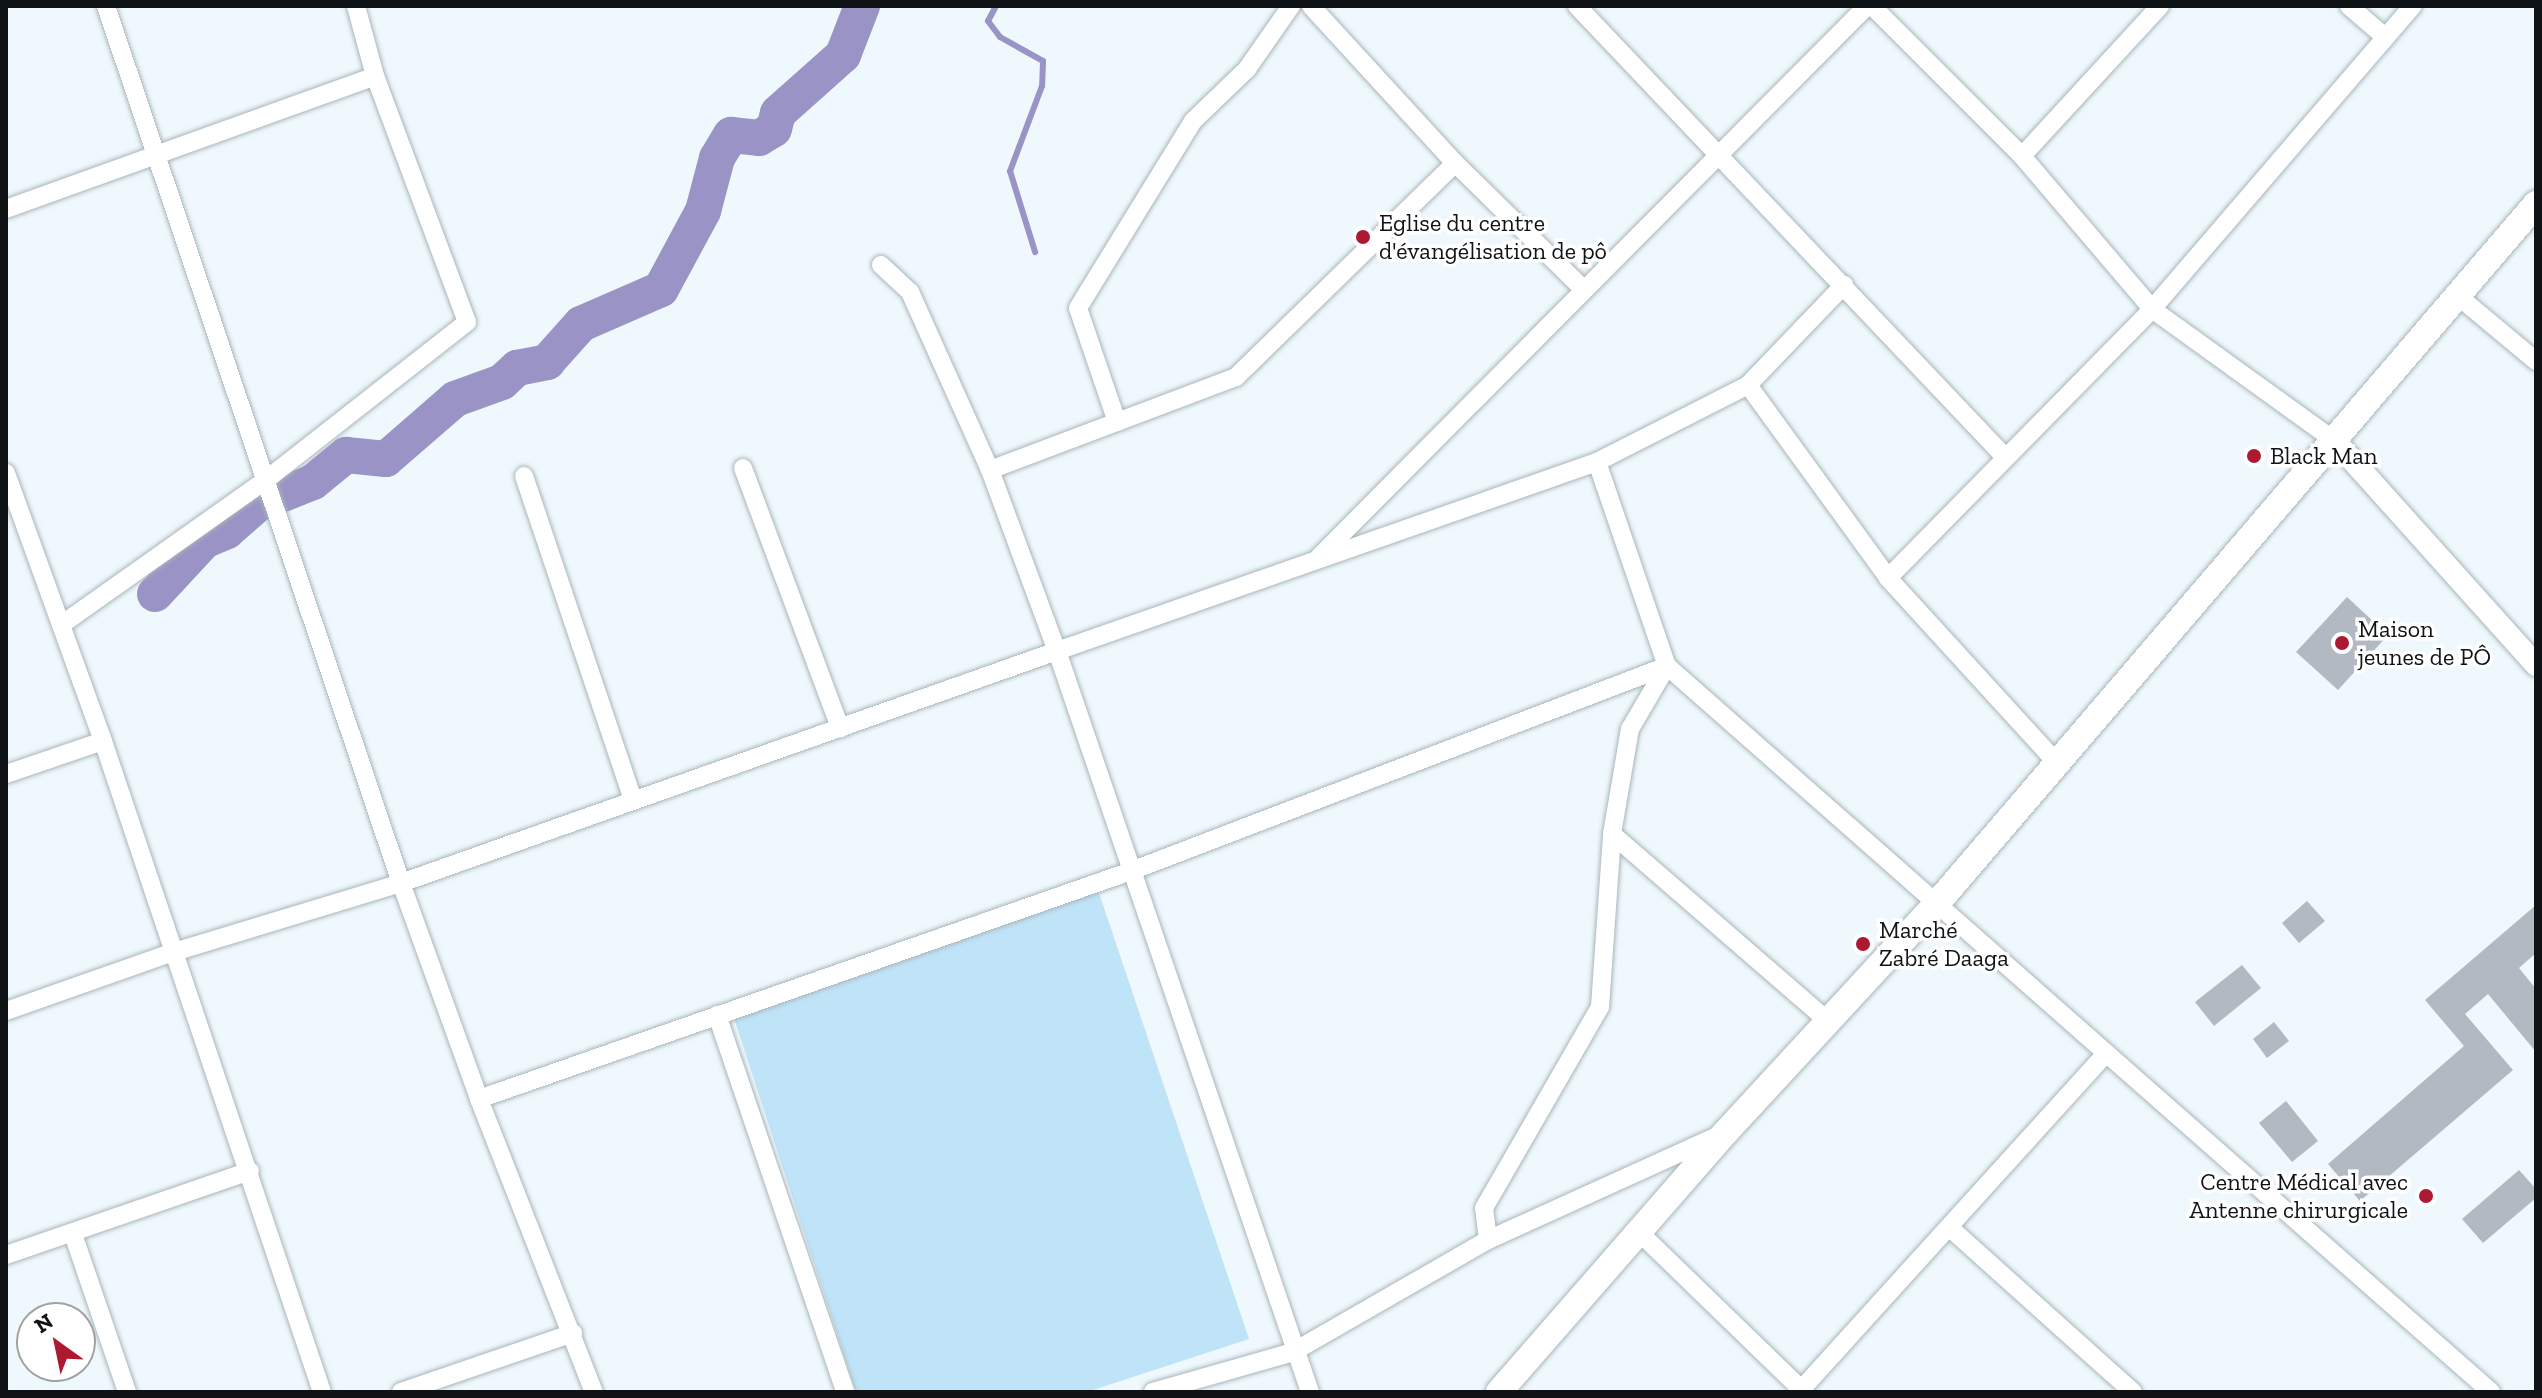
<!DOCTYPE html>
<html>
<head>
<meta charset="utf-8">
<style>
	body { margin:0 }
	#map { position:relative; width:2542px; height:1398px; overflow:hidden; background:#eef8fd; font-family:"Zilla Slab",serif }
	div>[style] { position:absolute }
	.green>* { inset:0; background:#bfe3f7 }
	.stream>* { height:6px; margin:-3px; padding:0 3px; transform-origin:3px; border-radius:3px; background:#9a93c5 }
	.river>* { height:36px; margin:-18px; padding:0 18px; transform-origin:18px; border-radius:18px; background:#9a93c5 }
	.building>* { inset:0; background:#b3b9c3 }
	.roads { filter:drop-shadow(0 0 2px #a9b5bb) drop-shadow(0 0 2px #a9b5bb) }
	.minor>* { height:18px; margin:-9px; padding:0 9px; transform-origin:9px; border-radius:9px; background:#fff }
	.tertiary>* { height:22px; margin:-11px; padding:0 11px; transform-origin:11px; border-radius:11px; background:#fff }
	.secondary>* { height:26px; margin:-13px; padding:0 13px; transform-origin:13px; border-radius:13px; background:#fff }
	.dots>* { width:22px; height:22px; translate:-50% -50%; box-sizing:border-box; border:4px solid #fff; border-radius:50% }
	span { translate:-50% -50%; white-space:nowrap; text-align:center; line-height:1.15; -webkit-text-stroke:7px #fff; paint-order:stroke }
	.poi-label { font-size:24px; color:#0f1316 }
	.left { translate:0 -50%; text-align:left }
	.right { translate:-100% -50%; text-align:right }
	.frame { position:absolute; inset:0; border:8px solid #0f1316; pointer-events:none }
	.north { position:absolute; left:16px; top:1302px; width:80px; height:80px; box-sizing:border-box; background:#fff; border:2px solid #9fa1a2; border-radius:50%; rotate:327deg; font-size:22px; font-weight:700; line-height:32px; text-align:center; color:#0f1316 }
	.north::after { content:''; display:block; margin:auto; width:28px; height:36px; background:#ad1931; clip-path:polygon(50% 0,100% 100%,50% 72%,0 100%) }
</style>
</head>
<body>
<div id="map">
	<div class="green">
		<i style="clip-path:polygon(1098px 890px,1249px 1339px,1087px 1392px,856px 1392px,732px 1012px)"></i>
	</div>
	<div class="stream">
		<i style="left:996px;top:6px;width:17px;rotate:118deg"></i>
		<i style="left:988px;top:21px;width:20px;rotate:53deg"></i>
		<i style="left:1000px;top:37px;width:49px;rotate:29.2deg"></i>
		<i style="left:1043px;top:61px;width:25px;rotate:92deg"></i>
		<i style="left:1042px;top:86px;width:91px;rotate:110.6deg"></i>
		<i style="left:1010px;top:171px;width:85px;rotate:72.8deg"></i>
	</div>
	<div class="river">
		<i style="left:155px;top:594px;width:72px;rotate:-47.2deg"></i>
		<i style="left:204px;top:541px;width:25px;rotate:-23deg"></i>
		<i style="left:227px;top:531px;width:41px;rotate:-41.1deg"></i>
		<i style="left:258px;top:504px;width:59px;rotate:-21.8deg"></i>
		<i style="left:313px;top:482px;width:43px;rotate:-39.3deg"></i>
		<i style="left:346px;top:455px;width:40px;rotate:5.7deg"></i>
		<i style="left:386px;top:459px;width:91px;rotate:-41deg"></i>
		<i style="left:455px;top:399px;width:50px;rotate:-19.9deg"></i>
		<i style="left:502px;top:382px;width:21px;rotate:-43deg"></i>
		<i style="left:517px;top:368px;width:31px;rotate:-11deg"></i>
		<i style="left:547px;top:362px;width:51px;rotate:-48.2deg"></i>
		<i style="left:581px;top:324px;width:87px;rotate:-23.6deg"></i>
		<i style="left:661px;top:289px;width:89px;rotate:-61.7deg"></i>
		<i style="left:703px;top:211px;width:55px;rotate:-75.2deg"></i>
		<i style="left:717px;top:158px;width:27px;rotate:-59deg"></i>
		<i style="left:731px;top:135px;width:28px;rotate:6deg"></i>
		<i style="left:759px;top:138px;width:17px;rotate:-31deg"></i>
		<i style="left:774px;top:129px;width:16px;rotate:-76deg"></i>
		<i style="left:778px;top:113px;width:87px;rotate:-41.7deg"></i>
		<i style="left:843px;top:55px;width:53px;rotate:-68.8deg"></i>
	</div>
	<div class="building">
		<i style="clip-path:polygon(2347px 597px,2388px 635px,2338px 690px,2296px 652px)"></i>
		<i style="clip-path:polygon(2307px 901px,2325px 921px,2299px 943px,2282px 923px)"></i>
		<i style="clip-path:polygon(2536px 905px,2536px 953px,2519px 968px,2536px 989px,2536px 1052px,2488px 994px,2465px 1014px,2513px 1070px,2360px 1201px,2328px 1164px,2464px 1046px,2425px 1000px)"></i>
		<i style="clip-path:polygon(2242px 965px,2261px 988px,2214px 1026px,2195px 1002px)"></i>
		<i style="clip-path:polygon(2274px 1022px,2289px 1041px,2267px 1058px,2253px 1039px)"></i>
		<i style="clip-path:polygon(2286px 1101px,2318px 1141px,2292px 1162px,2259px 1123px)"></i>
		<i style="clip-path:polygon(2519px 1170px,2536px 1189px,2536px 1198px,2483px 1243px,2462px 1219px)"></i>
	</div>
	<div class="roads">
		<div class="minor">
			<i style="left:106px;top:6px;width:925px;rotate:71.41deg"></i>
			<i style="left:401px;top:883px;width:230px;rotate:70.1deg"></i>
			<i style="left:479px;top:1099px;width:315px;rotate:68.6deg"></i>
			<i style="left:1311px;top:6px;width:213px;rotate:47.5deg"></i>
			<i style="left:1455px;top:163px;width:180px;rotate:44.5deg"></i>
			<i style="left:1577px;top:6px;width:620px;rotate:46.5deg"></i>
			<i style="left:1872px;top:6px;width:212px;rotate:45deg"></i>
			<i style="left:2022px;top:156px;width:201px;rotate:49.6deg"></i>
			<i style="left:2152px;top:309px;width:226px;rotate:35.8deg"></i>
			<i style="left:2349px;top:6px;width:48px;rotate:40.7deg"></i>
			<i style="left:2022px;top:156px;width:204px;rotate:-47.4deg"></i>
			<i style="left:6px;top:209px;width:392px;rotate:-19.8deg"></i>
			<i style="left:881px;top:265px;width:40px;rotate:43deg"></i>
			<i style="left:910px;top:292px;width:195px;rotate:65.8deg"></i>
			<i style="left:990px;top:470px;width:193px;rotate:69.7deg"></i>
			<i style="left:1057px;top:651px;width:572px;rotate:-19.29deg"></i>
			<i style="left:1597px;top:462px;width:169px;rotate:-27deg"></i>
			<i style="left:1748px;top:385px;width:238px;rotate:54deg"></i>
			<i style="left:1888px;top:578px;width:251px;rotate:47.6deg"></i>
			<i style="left:2458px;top:296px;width:102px;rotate:39.8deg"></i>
			<i style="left:1748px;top:385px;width:139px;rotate:-46.2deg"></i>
			<i style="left:1117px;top:422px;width:120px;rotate:-108.9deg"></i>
			<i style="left:1078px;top:308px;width:220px;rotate:-58.4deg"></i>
			<i style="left:1193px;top:121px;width:75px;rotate:-43.9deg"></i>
			<i style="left:1247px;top:69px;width:77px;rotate:-55.1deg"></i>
			<i style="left:1597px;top:462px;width:216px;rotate:71.1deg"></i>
			<i style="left:1667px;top:666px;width:1098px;rotate:41.38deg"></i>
			<i style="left:743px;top:468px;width:278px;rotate:69.5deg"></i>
			<i style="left:990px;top:470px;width:263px;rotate:-20.7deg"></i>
			<i style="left:1236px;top:377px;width:306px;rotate:-44.3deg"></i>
			<i style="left:6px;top:473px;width:285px;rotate:70.1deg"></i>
			<i style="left:103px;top:741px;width:687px;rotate:71.41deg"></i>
			<i style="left:524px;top:476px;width:342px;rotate:71.4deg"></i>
			<i style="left:1319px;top:557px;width:777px;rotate:-45.16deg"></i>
			<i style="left:1888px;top:578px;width:377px;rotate:-45.5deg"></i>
			<i style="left:2152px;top:309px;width:400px;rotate:-49.3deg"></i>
			<i style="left:61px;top:625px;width:252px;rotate:-35.3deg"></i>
			<i style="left:267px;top:479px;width:254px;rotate:-38.1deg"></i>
			<i style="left:467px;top:322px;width:263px;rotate:-110.5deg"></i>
			<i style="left:375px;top:76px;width:73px;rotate:-105.2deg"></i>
			<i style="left:6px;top:774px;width:102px;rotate:-18.8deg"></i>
			<i style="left:1612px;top:834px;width:289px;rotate:40.9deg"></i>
			<i style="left:6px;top:1011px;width:178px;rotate:-19.4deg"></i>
			<i style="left:174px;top:952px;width:237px;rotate:-16.9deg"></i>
			<i style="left:401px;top:883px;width:696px;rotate:-19.48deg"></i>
			<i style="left:1057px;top:651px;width:783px;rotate:71.15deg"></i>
			<i style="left:717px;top:1015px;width:398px;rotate:71.2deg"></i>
			<i style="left:479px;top:1099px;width:691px;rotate:-19.27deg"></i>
			<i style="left:1131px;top:871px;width:574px;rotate:-20.93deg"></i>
			<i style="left:1949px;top:1227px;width:247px;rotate:41.9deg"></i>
			<i style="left:1640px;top:1233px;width:228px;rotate:44.1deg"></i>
			<i style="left:73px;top:1234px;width:167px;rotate:71.1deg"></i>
			<i style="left:1488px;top:1240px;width:32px;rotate:-97deg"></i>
			<i style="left:1484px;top:1208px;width:232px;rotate:-60deg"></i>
			<i style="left:1600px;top:1007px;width:173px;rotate:-86deg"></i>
			<i style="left:1612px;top:834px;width:107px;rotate:-80.3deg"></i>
			<i style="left:1630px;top:729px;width:73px;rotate:-59.6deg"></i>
			<i style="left:6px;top:1255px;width:258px;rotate:-19deg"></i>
			<i style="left:401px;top:1392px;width:182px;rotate:-18.9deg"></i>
			<i style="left:1153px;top:1392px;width:146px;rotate:-15.9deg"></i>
			<i style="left:1293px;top:1352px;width:225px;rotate:-29.9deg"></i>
			<i style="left:1488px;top:1240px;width:255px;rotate:-24.4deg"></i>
			<i style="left:1799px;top:1392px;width:456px;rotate:-47.8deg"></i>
		</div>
		<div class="tertiary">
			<i style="left:2335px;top:441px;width:301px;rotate:48.1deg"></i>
		</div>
		<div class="secondary">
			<i style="left:1499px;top:1392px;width:345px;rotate:-48.9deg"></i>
			<i style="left:1726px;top:1132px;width:314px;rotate:-47.3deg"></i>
			<i style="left:1939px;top:901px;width:918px;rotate:-49.42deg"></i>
		</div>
	</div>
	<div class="dots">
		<i style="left:1363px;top:237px;background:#ad1931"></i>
		<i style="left:2254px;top:456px;background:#ad1931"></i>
		<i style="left:2342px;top:643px;background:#ad1931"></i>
		<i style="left:1863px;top:944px;background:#ad1931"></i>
		<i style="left:2426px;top:1196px;background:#ad1931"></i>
	</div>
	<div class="poi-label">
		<span class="left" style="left:1379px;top:237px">Eglise du centre<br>d'évangélisation de pô</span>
		<span class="left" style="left:2270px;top:456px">Black Man</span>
		<span class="left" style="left:2358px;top:643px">Maison<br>jeunes de PÔ</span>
		<span class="left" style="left:1879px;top:944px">Marché<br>Zabré Daaga</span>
		<span class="right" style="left:2408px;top:1196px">Centre Médical avec<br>Antenne chirurgicale</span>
	</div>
	<div class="frame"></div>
	<div class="north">N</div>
</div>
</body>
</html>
